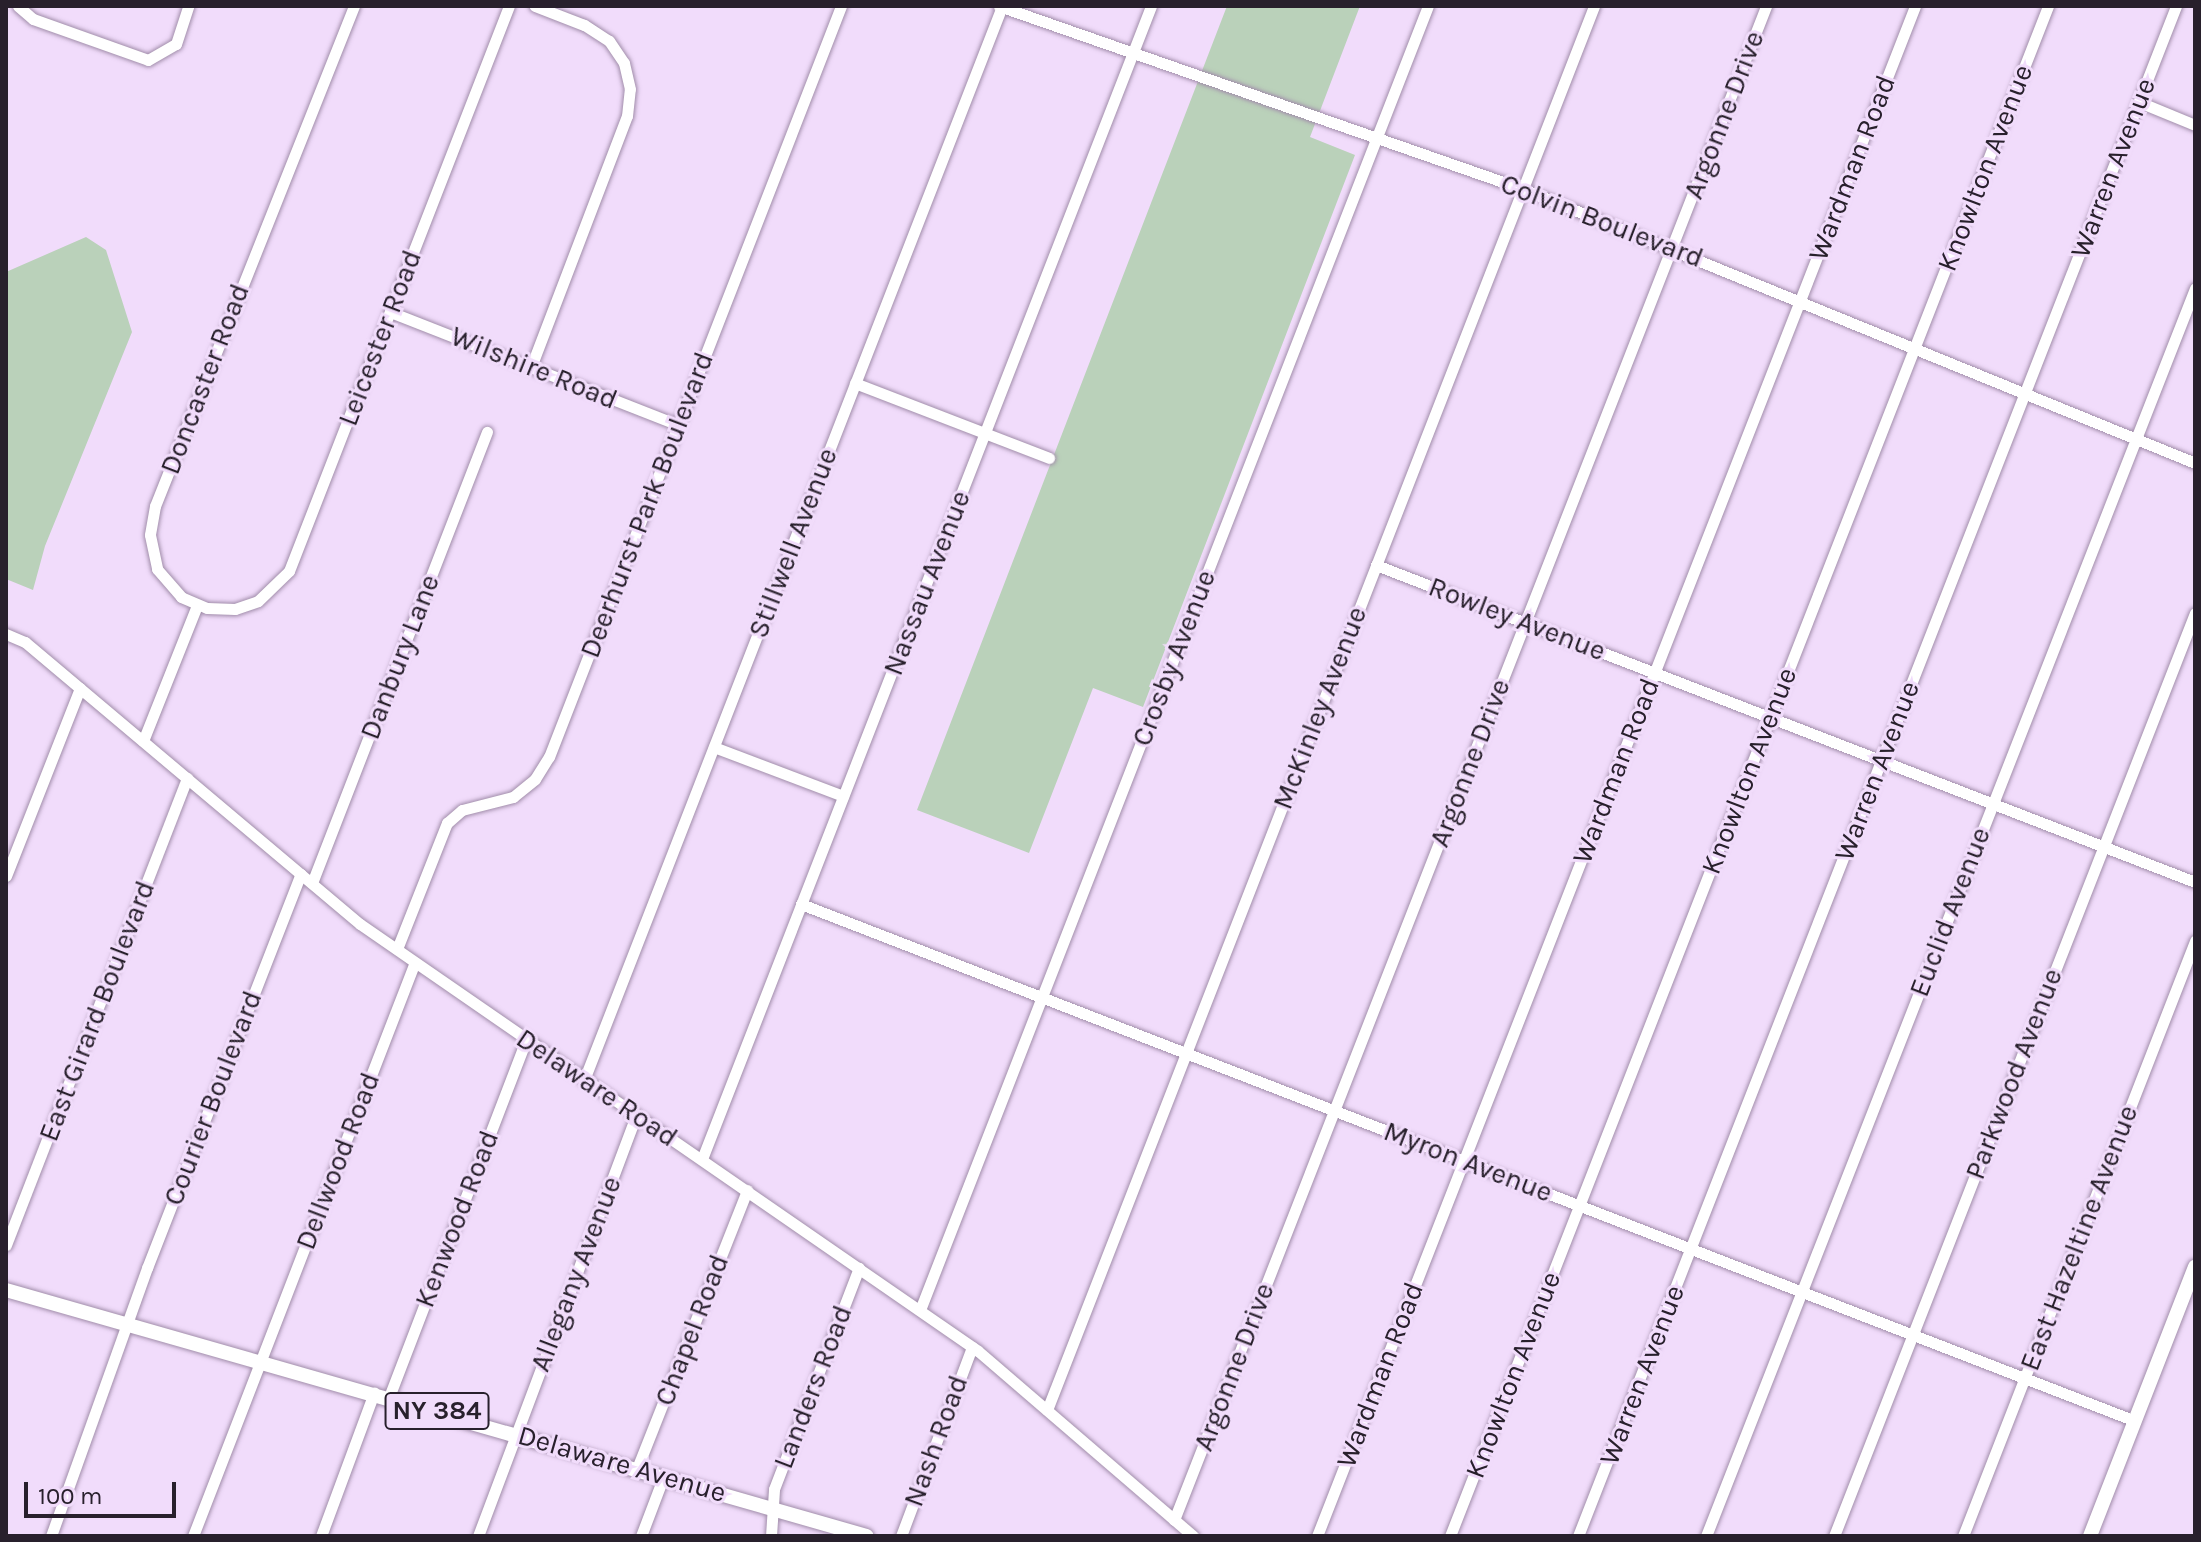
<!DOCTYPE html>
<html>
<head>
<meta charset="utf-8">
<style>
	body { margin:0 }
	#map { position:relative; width:2201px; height:1542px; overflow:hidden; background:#f1dcfb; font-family:Karla,sans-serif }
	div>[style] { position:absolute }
	.green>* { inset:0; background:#bad1ba }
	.roads { filter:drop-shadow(0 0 2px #a18daa) drop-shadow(0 0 2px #a18daa) }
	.minor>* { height:11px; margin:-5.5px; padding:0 5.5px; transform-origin:5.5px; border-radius:5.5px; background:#fff }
	.major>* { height:14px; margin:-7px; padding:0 7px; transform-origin:7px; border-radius:7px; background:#fff }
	span { translate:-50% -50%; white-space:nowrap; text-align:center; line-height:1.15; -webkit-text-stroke:6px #f1dcfb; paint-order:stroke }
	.shield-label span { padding:2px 6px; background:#f1dcfb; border:2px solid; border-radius:6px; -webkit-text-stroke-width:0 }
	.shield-label { font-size:26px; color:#28202c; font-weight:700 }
	.street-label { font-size:28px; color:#28202c }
	.frame { position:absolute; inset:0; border:8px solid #28202c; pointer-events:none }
	.scale { position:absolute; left:24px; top:1482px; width:152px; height:36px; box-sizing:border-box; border:4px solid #28202c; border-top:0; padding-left:10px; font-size:24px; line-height:28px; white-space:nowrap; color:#28202c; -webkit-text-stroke:6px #f1dcfb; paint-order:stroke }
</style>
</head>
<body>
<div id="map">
	<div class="green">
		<i style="clip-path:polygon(1227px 6px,1360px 6px,1310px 137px,1355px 155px,1143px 707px,1093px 688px,1029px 853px,917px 810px)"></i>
		<i style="clip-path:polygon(86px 237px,106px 250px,132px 332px,45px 546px,33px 590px,6px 579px,6px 272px)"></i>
	</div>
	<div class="roads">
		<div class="minor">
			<i style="left:18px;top:6px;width:20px;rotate:41deg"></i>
			<i style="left:33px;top:19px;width:122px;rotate:19.6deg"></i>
			<i style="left:148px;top:60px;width:32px;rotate:-30deg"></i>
			<i style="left:176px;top:44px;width:40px;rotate:-72deg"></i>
			<i style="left:354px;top:6px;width:538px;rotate:111.7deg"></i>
			<i style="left:155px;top:506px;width:29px;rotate:100deg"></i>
			<i style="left:150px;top:535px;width:35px;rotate:78deg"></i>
			<i style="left:157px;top:569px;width:37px;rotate:49deg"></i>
			<i style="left:181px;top:597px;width:28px;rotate:23deg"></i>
			<i style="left:207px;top:608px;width:28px;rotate:2deg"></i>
			<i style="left:235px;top:609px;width:24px;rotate:-19deg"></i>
			<i style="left:258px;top:601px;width:43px;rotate:-44.1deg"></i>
			<i style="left:289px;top:571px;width:606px;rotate:-68.73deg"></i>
			<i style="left:999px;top:6px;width:555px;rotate:19.25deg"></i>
			<i style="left:1523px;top:189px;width:726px;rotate:22.18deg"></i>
			<i style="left:2139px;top:102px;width:61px;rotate:22.3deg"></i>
			<i style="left:390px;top:312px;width:309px;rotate:21.4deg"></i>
			<i style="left:531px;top:367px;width:269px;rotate:-69.1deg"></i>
			<i style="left:627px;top:116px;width:27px;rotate:-84deg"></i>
			<i style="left:630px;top:89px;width:27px;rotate:-103deg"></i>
			<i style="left:624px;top:63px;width:27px;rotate:-124deg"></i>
			<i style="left:609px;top:41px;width:30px;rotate:-147deg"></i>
			<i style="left:584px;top:25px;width:53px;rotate:-158.8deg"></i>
			<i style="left:855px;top:383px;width:208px;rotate:21.1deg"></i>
			<i style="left:1376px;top:565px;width:878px;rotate:21.16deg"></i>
			<i style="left:6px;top:634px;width:21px;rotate:23deg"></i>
			<i style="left:25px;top:642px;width:438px;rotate:40.1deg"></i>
			<i style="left:360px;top:924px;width:751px;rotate:34.64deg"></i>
			<i style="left:978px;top:1351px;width:284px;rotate:40.7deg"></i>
			<i style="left:143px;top:741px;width:146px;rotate:-68.3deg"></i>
			<i style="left:714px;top:747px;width:138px;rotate:20.8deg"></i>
			<i style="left:6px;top:876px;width:202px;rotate:-68.5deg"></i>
			<i style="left:312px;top:883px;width:484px;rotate:-68.8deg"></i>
			<i style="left:801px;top:904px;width:1431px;rotate:21.18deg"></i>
			<i style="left:397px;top:949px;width:136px;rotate:-68.4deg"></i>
			<i style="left:447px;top:823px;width:20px;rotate:-41deg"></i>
			<i style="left:462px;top:810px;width:53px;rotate:-14.3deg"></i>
			<i style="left:513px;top:797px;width:28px;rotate:-39deg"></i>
			<i style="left:535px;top:779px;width:26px;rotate:-58deg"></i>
			<i style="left:549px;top:757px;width:806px;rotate:-68.75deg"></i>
			<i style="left:584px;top:1080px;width:1152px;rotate:-68.73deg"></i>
			<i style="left:702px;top:1159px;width:1237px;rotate:-68.72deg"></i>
			<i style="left:6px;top:1245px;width:501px;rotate:-68.81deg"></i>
			<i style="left:920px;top:1310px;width:1399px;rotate:-68.72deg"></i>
			<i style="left:389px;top:1397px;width:381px;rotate:-69deg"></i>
			<i style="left:1047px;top:1410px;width:1507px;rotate:-68.71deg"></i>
			<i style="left:636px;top:1471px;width:302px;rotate:-68.4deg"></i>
			<i style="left:1174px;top:1520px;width:1626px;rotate:-68.64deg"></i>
			<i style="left:51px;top:1536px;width:285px;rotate:-70.3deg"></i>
			<i style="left:147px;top:1268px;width:423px;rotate:-68.7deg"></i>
			<i style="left:193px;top:1536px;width:615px;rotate:-68.86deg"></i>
			<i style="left:321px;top:1536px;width:153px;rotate:-69.7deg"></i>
			<i style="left:478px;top:1536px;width:450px;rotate:-69.4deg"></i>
			<i style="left:641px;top:1536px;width:62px;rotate:-69.2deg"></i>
			<i style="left:771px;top:1536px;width:47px;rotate:-86.3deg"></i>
			<i style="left:774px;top:1489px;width:237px;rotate:-69deg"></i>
			<i style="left:901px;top:1536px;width:202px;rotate:-69.4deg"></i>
			<i style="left:1317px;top:1536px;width:1643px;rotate:-68.65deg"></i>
			<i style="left:1450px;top:1536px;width:1643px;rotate:-68.65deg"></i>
			<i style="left:1578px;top:1536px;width:1643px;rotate:-68.65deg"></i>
			<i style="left:1706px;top:1536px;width:1340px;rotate:-68.6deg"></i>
			<i style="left:1834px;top:1536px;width:991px;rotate:-68.64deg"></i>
			<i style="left:1963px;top:1536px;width:639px;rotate:-68.7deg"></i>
		</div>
		<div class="major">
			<i style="left:6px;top:1290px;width:895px;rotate:15.95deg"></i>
			<i style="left:2090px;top:1536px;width:289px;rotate:-68.7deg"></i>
		</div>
	</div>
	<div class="shield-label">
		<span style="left:437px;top:1411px">NY 384</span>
	</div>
	<div class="street-label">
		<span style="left:1724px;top:115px;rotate:-69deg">Argonne Drive</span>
		<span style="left:1852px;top:168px;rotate:-69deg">Wardman Road</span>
		<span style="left:1985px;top:168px;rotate:-69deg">Knowlton Avenue</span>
		<span style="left:2113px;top:168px;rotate:-69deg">Warren Avenue</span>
		<span style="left:1602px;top:221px;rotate:21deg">Colvin Boulevard</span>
		<span style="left:380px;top:338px;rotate:-69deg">Leicester Road</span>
		<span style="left:534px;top:368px;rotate:22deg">Wilshire Road</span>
		<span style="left:205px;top:379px;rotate:-69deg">Doncaster Road</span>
		<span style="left:647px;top:505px;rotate:-69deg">Deerhurst Park Boulevard</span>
		<span style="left:793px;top:543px;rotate:-69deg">Stillwell Avenue</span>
		<span style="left:927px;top:583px;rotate:-69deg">Nassau Avenue</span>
		<span style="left:1517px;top:619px;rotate:21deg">Rowley Avenue</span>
		<span style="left:400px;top:657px;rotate:-69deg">Danbury Lane</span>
		<span style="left:1174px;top:658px;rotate:-69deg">Crosby Avenue</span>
		<span style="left:1320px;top:708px;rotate:-69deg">McKinley Avenue</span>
		<span style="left:1470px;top:763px;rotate:-69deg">Argonne Drive</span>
		<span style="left:1616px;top:771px;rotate:-69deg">Wardman Road</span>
		<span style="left:1749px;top:771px;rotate:-69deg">Knowlton Avenue</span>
		<span style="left:1877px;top:771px;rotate:-69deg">Warren Avenue</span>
		<span style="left:1950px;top:912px;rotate:-69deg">Euclid Avenue</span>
		<span style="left:97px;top:1011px;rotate:-69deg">East Girard Boulevard</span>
		<span style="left:2014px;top:1074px;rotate:-69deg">Parkwood Avenue</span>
		<span style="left:597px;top:1088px;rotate:34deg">Delaware Road</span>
		<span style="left:213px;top:1098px;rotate:-69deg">Courier Boulevard</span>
		<span style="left:338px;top:1161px;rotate:-69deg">Dellwood Road</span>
		<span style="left:1468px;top:1162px;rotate:21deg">Myron Avenue</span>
		<span style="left:457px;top:1219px;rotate:-69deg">Kenwood Road</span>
		<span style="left:2079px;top:1238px;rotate:-69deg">East Hazeltine Avenue</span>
		<span style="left:576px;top:1274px;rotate:-69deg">Allegany Avenue</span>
		<span style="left:692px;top:1330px;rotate:-69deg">Chapel Road</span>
		<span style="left:1234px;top:1367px;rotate:-69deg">Argonne Drive</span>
		<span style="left:1380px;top:1375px;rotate:-69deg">Wardman Road</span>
		<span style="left:1513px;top:1375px;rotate:-69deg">Knowlton Avenue</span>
		<span style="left:1642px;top:1375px;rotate:-69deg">Warren Avenue</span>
		<span style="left:813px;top:1387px;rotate:-69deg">Landers Road</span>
		<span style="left:936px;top:1441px;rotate:-70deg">Nash Road</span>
		<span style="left:622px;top:1464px;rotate:16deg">Delaware Avenue</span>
	</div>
	<div class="frame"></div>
	<div class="scale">100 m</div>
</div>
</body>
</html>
